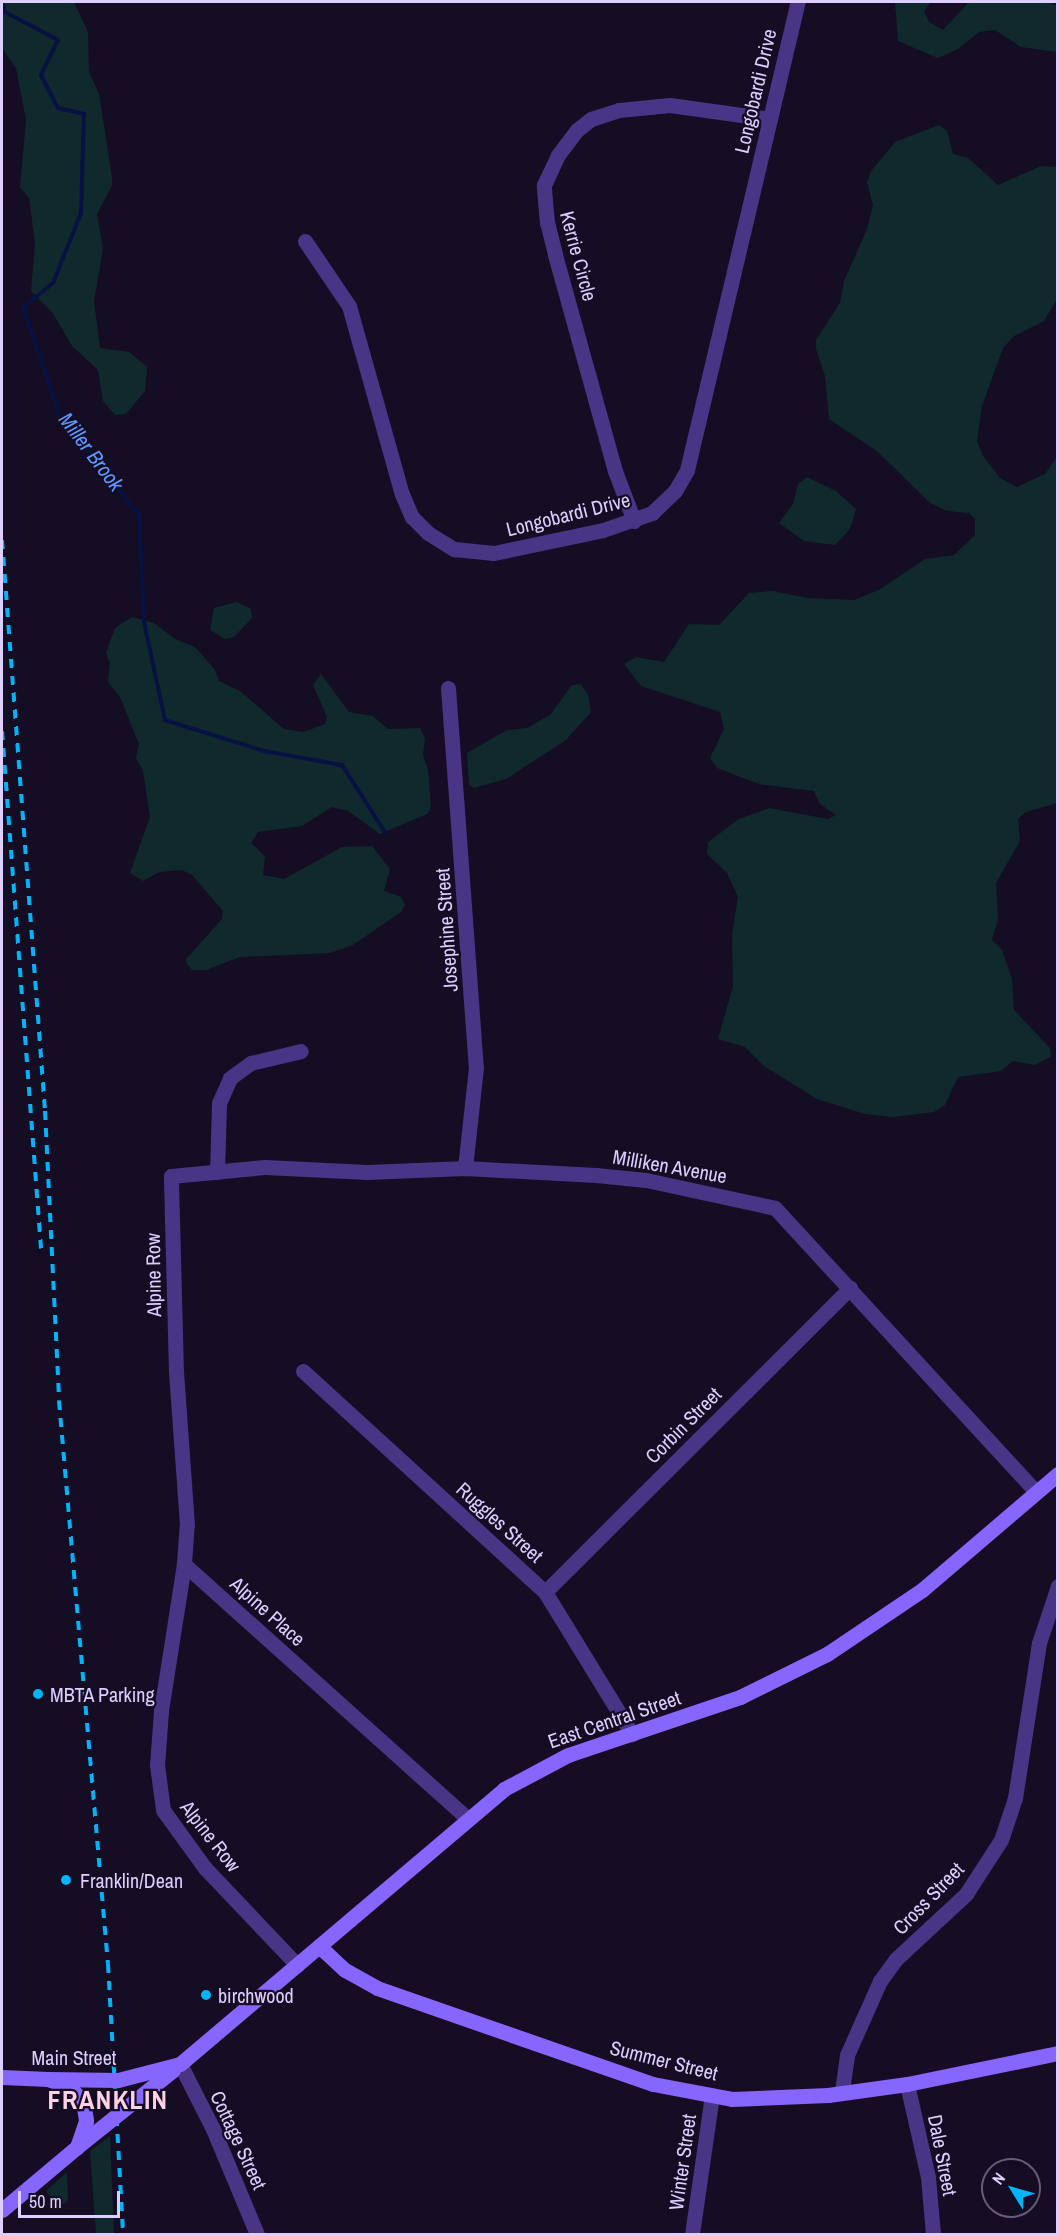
<!DOCTYPE html>
<html>
<head>
<meta charset="utf-8">
<style>
	body { margin:0 }
	#map { position:relative; width:1059px; height:2236px; overflow:hidden; background:#150d23; font-family:"Archivo Narrow",sans-serif }
	div>[style] { position:absolute }
	.green>* { inset:0; background:#0f292d }
	.stream>* { height:4px; margin:-2px; padding:0 2px; transform-origin:2px; border-radius:2px; background:#071242 }
	.minor>* { height:15px; margin:-7.5px; padding:0 7.5px; transform-origin:7.5px; border-radius:7.5px; background:#473585 }
	.tertiary>* { height:15px; margin:-7.5px; padding:0 7.5px; transform-origin:7.5px; border-radius:7.5px; background:#473585 }
	.secondary>* { height:15px; margin:-7.5px; padding:0 7.5px; transform-origin:7.5px; border-radius:7.5px; background:#8566ff }
	.rail>* { height:4px; margin-top:-2px; transform-origin:0; background:repeating-linear-gradient(90deg,#00b4fa 0 9px,transparent 0 17px) }
	.secondary-bridge>* { height:15px; margin:-7.5px; padding:0 7.5px; transform-origin:7.5px; border-radius:7.5px; background:#8566ff }
	.dots>* { width:16px; height:16px; translate:-50% -50%; box-sizing:border-box; border:3px solid #150d23; border-radius:50% }
	span { translate:-50% -50%; white-space:nowrap; text-align:center; line-height:1.15; -webkit-text-stroke:4.5px #150d23; paint-order:stroke }
	.street-label { font-size:20px; color:#ddcfff }
	.poi-label { font-size:20px; color:#ddcfff }
	.left { translate:0 -50%; text-align:left }
	.water-label { font-size:21px; color:#5d97ff; font-style:italic }
	.district-label { font-size:26px; color:#ffd1e6; font-weight:700; letter-spacing:1.5px }
	.frame { position:absolute; inset:0; border:3px solid #ddcfff; pointer-events:none }
	.north { position:absolute; left:981px; top:2158px; width:60px; height:60px; box-sizing:border-box; background:#150d23; border:2px solid #655b7b; border-radius:50%; rotate:307deg; font-size:16px; font-weight:700; line-height:24px; text-align:center; color:#ddcfff }
	.north::after { content:''; display:block; margin:auto; width:21px; height:27px; background:#00b4fa; clip-path:polygon(50% 0,100% 100%,50% 72%,0 100%) }
	.scale { position:absolute; left:18px; top:2191px; width:102px; height:27px; box-sizing:border-box; border:3px solid #ddcfff; border-top:0; padding-left:8px; font-size:18px; line-height:21px; white-space:nowrap; color:#ddcfff; -webkit-text-stroke:4px #150d23; paint-order:stroke }
</style>
</head>
<body>
<div id="map">
	<div class="green">
		<i style="clip-path:polygon(2px 2px,74px 2px,88px 32px,89px 72px,99px 94px,112px 177px,112px 186px,97px 214px,103px 249px,94px 301px,100px 348px,129px 352px,147px 367px,145px 391px,126px 414px,115px 415px,103px 401px,98px 370px,72px 346px,52px 312px,31px 291px,35px 243px,29px 198px,20px 187px,26px 120px,16px 68px,2px 48px)"></i>
		<i style="clip-path:polygon(895px 2px,931px 2px,924px 11px,929px 22px,943px 30px,969px 2px,1049px 2px,1057px 6px,1057px 52px,1021px 47px,995px 30px,979px 32px,958px 49px,938px 58px,898px 41px)"></i>
		<i style="clip-path:polygon(939px 125px,947px 131px,953px 154px,968px 158px,998px 185px,1041px 166px,1057px 167px,1057px 299px,1044px 321px,1014px 336px,1003px 348px,982px 406px,977px 441px,983px 456px,1000px 478px,1017px 487px,1045px 474px,1057px 457px,1057px 803px,1026px 812px,1018px 819px,1020px 841px,996px 883px,998px 920px,992px 940px,1002px 950px,1012px 979px,1014px 1010px,1050px 1048px,1051px 1057px,1034px 1065px,1013px 1061px,1001px 1071px,958px 1077px,945px 1105px,934px 1112px,894px 1117px,865px 1114px,817px 1099px,764px 1066px,745px 1047px,718px 1039px,733px 986px,732px 934px,738px 897px,727px 873px,707px 854px,708px 842px,739px 819px,769px 808px,828px 819px,836px 815px,820px 804px,814px 791px,759px 784px,717px 768px,710px 758px,724px 729px,720px 712px,641px 686px,624px 664px,636px 657px,664px 662px,689px 624px,719px 625px,749px 593px,772px 591px,808px 598px,854px 600px,879px 590px,925px 559px,954px 555px,975px 535px,975px 519px,969px 513px,947px 511px,930px 503px,877px 451px,829px 419px,825px 376px,816px 349px,816px 340px,840px 303px,844px 281px,867px 229px,873px 205px,867px 182px,871px 171px,895px 142px)"></i>
		<i style="clip-path:polygon(807px 477px,836px 491px,856px 509px,850px 529px,835px 545px,804px 541px,779px 523px,793px 504px,798px 484px)"></i>
		<i style="clip-path:polygon(237px 602px,251px 609px,252px 618px,234px 637px,225px 639px,210px 630px,214px 608px)"></i>
		<i style="clip-path:polygon(132px 617px,154px 623px,175px 639px,195px 647px,215px 670px,219px 681px,240px 691px,284px 729px,304px 732px,325px 724px,327px 717px,313px 685px,321px 674px,349px 712px,373px 716px,388px 729px,420px 728px,425px 738px,423px 755px,428px 770px,431px 807px,427px 814px,380px 834px,348px 811px,332px 807px,302px 826px,258px 832px,251px 843px,265px 856px,263px 875px,284px 879px,342px 847px,372px 846px,390px 869px,384px 891px,401px 897px,405px 905px,401px 912px,353px 945px,330px 953px,240px 957px,206px 970px,192px 970px,187px 964px,186px 959px,222px 919px,223px 911px,192px 875px,182px 870px,159px 872px,143px 881px,130px 873px,150px 817px,143px 771px,136px 758px,139px 744px,120px 697px,108px 682px,110px 663px,106px 653px,115px 628px)"></i>
		<i style="clip-path:polygon(581px 684px,588px 695px,591px 712px,566px 740px,506px 779px,474px 788px,469px 785px,467px 753px,507px 730px,527px 728px,550px 715px,572px 685px)"></i>
		<i style="clip-path:polygon(110px 2136px,114px 2234px,96px 2234px,90px 2151px)"></i>
		<i style="clip-path:polygon(67px 2172px,68px 2201px,59px 2207px,46px 2191px)"></i>
	</div>
	<div class="stream">
		<i style="left:2px;top:2px;width:10px;rotate:73deg"></i>
		<i style="left:5px;top:12px;width:60px;rotate:27.8deg"></i>
		<i style="left:58px;top:40px;width:39px;rotate:116deg"></i>
		<i style="left:41px;top:75px;width:37px;rotate:63deg"></i>
		<i style="left:58px;top:108px;width:27px;rotate:13deg"></i>
		<i style="left:84px;top:114px;width:99px;rotate:91.7deg"></i>
		<i style="left:81px;top:213px;width:75px;rotate:111.8deg"></i>
		<i style="left:53px;top:283px;width:38px;rotate:141deg"></i>
		<i style="left:23px;top:307px;width:118px;rotate:71.3deg"></i>
		<i style="left:61px;top:419px;width:124px;rotate:50.9deg"></i>
		<i style="left:139px;top:515px;width:107px;rotate:87.3deg"></i>
		<i style="left:144px;top:622px;width:100px;rotate:77.9deg"></i>
		<i style="left:165px;top:720px;width:104px;rotate:17.4deg"></i>
		<i style="left:264px;top:751px;width:79px;rotate:10.2deg"></i>
		<i style="left:342px;top:765px;width:80px;rotate:57.3deg"></i>
	</div>
	<div class="minor">
		<i style="left:305px;top:241px;width:78px;rotate:55.9deg"></i>
		<i style="left:349px;top:306px;width:195px;rotate:74.3deg"></i>
		<i style="left:402px;top:494px;width:25px;rotate:67deg"></i>
		<i style="left:412px;top:517px;width:23px;rotate:45deg"></i>
		<i style="left:428px;top:533px;width:31px;rotate:32deg"></i>
		<i style="left:454px;top:549px;width:40px;rotate:5.7deg"></i>
		<i style="left:494px;top:553px;width:111px;rotate:-11.9deg"></i>
		<i style="left:603px;top:530px;width:52px;rotate:-19.1deg"></i>
		<i style="left:652px;top:513px;width:32px;rotate:-44deg"></i>
		<i style="left:675px;top:491px;width:24px;rotate:-60deg"></i>
		<i style="left:687px;top:470px;width:481px;rotate:-76.7deg"></i>
		<i style="left:634px;top:521px;width:53px;rotate:-110.8deg"></i>
		<i style="left:615px;top:471px;width:225px;rotate:-105.5deg"></i>
		<i style="left:555px;top:254px;width:32px;rotate:-104deg"></i>
		<i style="left:547px;top:223px;width:38px;rotate:-95deg"></i>
		<i style="left:544px;top:185px;width:33px;rotate:-65deg"></i>
		<i style="left:558px;top:155px;width:31px;rotate:-53deg"></i>
		<i style="left:577px;top:130px;width:18px;rotate:-38deg"></i>
		<i style="left:591px;top:119px;width:29px;rotate:-18deg"></i>
		<i style="left:619px;top:110px;width:51px;rotate:-5.6deg"></i>
		<i style="left:670px;top:105px;width:101px;rotate:8deg"></i>
		<i style="left:448px;top:688px;width:380px;rotate:85.8deg"></i>
		<i style="left:476px;top:1067px;width:102px;rotate:96.2deg"></i>
		<i style="left:217px;top:1172px;width:69px;rotate:-88.3deg"></i>
		<i style="left:219px;top:1103px;width:27px;rotate:-66deg"></i>
		<i style="left:230px;top:1078px;width:26px;rotate:-36deg"></i>
		<i style="left:251px;top:1063px;width:51px;rotate:-13.5deg"></i>
		<i style="left:303px;top:1371px;width:328px;rotate:42.4deg"></i>
		<i style="left:545px;top:1592px;width:167px;rotate:58.5deg"></i>
		<i style="left:184px;top:1564px;width:149px;rotate:98.9deg"></i>
		<i style="left:161px;top:1711px;width:54px;rotate:94.2deg"></i>
		<i style="left:157px;top:1765px;width:45px;rotate:82.4deg"></i>
		<i style="left:163px;top:1810px;width:72px;rotate:54.1deg"></i>
		<i style="left:205px;top:1868px;width:134px;rotate:46.5deg"></i>
		<i style="left:545px;top:1592px;width:431px;rotate:-44.9deg"></i>
		<i style="left:467px;top:1818px;width:380px;rotate:-138.1deg"></i>
		<i style="left:184px;top:1564px;width:39px;rotate:-86deg"></i>
		<i style="left:187px;top:1525px;width:153px;rotate:-94.1deg"></i>
		<i style="left:176px;top:1372px;width:196px;rotate:-91.5deg"></i>
		<i style="left:171px;top:1176px;width:94px;rotate:-5.5deg"></i>
		<i style="left:265px;top:1167px;width:102px;rotate:2.8deg"></i>
		<i style="left:367px;top:1172px;width:98px;rotate:-2.3deg"></i>
		<i style="left:465px;top:1168px;width:131px;rotate:3.1deg"></i>
		<i style="left:596px;top:1175px;width:50px;rotate:5.7deg"></i>
		<i style="left:646px;top:1180px;width:132px;rotate:12.2deg"></i>
		<i style="left:775px;top:1208px;width:386px;rotate:47.4deg"></i>
		<i style="left:907px;top:2084px;width:95px;rotate:77.3deg"></i>
		<i style="left:928px;top:2177px;width:57px;rotate:85deg"></i>
		<i style="left:842px;top:2091px;width:36px;rotate:-82deg"></i>
		<i style="left:847px;top:2055px;width:81px;rotate:-66deg"></i>
		<i style="left:880px;top:1981px;width:27px;rotate:-54deg"></i>
		<i style="left:896px;top:1959px;width:96px;rotate:-42.9deg"></i>
		<i style="left:966px;top:1894px;width:64px;rotate:-57.1deg"></i>
		<i style="left:1001px;top:1840px;width:44px;rotate:-71.6deg"></i>
		<i style="left:1015px;top:1798px;width:157px;rotate:-81.2deg"></i>
		<i style="left:1039px;top:1643px;width:60px;rotate:-71.6deg"></i>
		<i style="left:692px;top:2234px;width:140px;rotate:-81.8deg"></i>
	</div>
	<div class="tertiary">
		<i style="left:180px;top:2064px;width:73px;rotate:63.1deg"></i>
		<i style="left:213px;top:2129px;width:114px;rotate:67.3deg"></i>
	</div>
	<div class="secondary">
		<i style="left:319px;top:1946px;width:35px;rotate:43deg"></i>
		<i style="left:345px;top:1970px;width:37px;rotate:29deg"></i>
		<i style="left:377px;top:1988px;width:292px;rotate:19.2deg"></i>
		<i style="left:653px;top:2084px;width:80px;rotate:10.8deg"></i>
		<i style="left:732px;top:2099px;width:96px;rotate:-2.4deg"></i>
		<i style="left:828px;top:2095px;width:80px;rotate:-7.9deg"></i>
		<i style="left:907px;top:2084px;width:154px;rotate:-11.6deg"></i>
		<i style="left:180px;top:2064px;width:425px;rotate:-40.3deg"></i>
		<i style="left:504px;top:1789px;width:72px;rotate:-28deg"></i>
		<i style="left:568px;top:1755px;width:182px;rotate:-18.6deg"></i>
		<i style="left:740px;top:1697px;width:97px;rotate:-26.3deg"></i>
		<i style="left:827px;top:1654px;width:115px;rotate:-34deg"></i>
		<i style="left:922px;top:1590px;width:179px;rotate:-40.5deg"></i>
		<i style="left:2px;top:2077px;width:46px;rotate:2.5deg"></i>
		<i style="left:48px;top:2079px;width:22px;rotate:21deg"></i>
		<i style="left:69px;top:2087px;width:20px;rotate:45deg"></i>
		<i style="left:83px;top:2101px;width:20px;rotate:81deg"></i>
		<i style="left:86px;top:2121px;width:28px;rotate:109deg"></i>
		<i style="left:77px;top:2147px;width:98px;rotate:140deg"></i>
	</div>
	<div class="rail">
		<i style="left:2px;top:540px;width:573px;rotate:85.69deg"></i>
		<i style="left:45px;top:1111px;width:290px;rotate:87.2deg"></i>
		<i style="left:59px;top:1401px;width:565px;rotate:85.03deg"></i>
		<i style="left:108px;top:1964px;width:270px;rotate:86.8deg"></i>
		<i style="left:2px;top:731px;width:519px;rotate:85.69deg"></i>
	</div>
	<div class="secondary-bridge">
		<i style="left:48px;top:2079px;width:70px;rotate:0.8deg"></i>
		<i style="left:118px;top:2080px;width:64px;rotate:-14.5deg"></i>
		<i style="left:77px;top:2147px;width:123px;rotate:-38.7deg"></i>
	</div>
	<div class="dots">
		<i style="left:38px;top:1694px;background:#00b4fa"></i>
		<i style="left:66px;top:1880px;background:#00b4fa"></i>
		<i style="left:206px;top:1995px;background:#00b4fa"></i>
	</div>
	<div class="street-label">
		<span style="left:755px;top:91px;rotate:-77deg">Longobardi Drive</span>
		<span style="left:579px;top:256px;rotate:75deg">Kerrie Circle</span>
		<span style="left:568px;top:514px;rotate:-14deg">Longobardi Drive</span>
		<span style="left:446px;top:930px;rotate:-94deg">Josephine Street</span>
		<span style="left:670px;top:1166px;rotate:10deg">Milliken Avenue</span>
		<span style="left:153px;top:1275px;rotate:-91deg">Alpine Row</span>
		<span style="left:683px;top:1425px;rotate:-45deg">Corbin Street</span>
		<span style="left:500px;top:1522px;rotate:42deg">Ruggles Street</span>
		<span style="left:268px;top:1611px;rotate:42deg">Alpine Place</span>
		<span style="left:614px;top:1719px;rotate:-19deg">East Central Street</span>
		<span style="left:211px;top:1836px;rotate:52deg">Alpine Row</span>
		<span style="left:928px;top:1898px;rotate:-46deg">Cross Street</span>
		<span style="left:74px;top:2057px">Main Street</span>
		<span style="left:664px;top:2060px;rotate:14deg">Summer Street</span>
		<span style="left:239px;top:2140px;rotate:65deg">Cottage Street</span>
		<span style="left:943px;top:2155px;rotate:79deg">Dale Street</span>
		<span style="left:682px;top:2162px;rotate:-82deg">Winter Street</span>
	</div>
	<div class="poi-label">
		<span class="left" style="left:50px;top:1694px">MBTA Parking</span>
		<span class="left" style="left:80px;top:1880px">Franklin/Dean</span>
		<span class="left" style="left:218px;top:1995px">birchwood</span>
	</div>
	<div class="water-label">
		<span style="left:91px;top:452px;rotate:53deg">Miller Brook</span>
	</div>
	<div class="district-label">
		<span style="left:108px;top:2100px">FRANKLIN</span>
	</div>
	<div class="frame"></div>
	<div class="north">N</div>
	<div class="scale">50 m</div>
</div>
</body>
</html>
